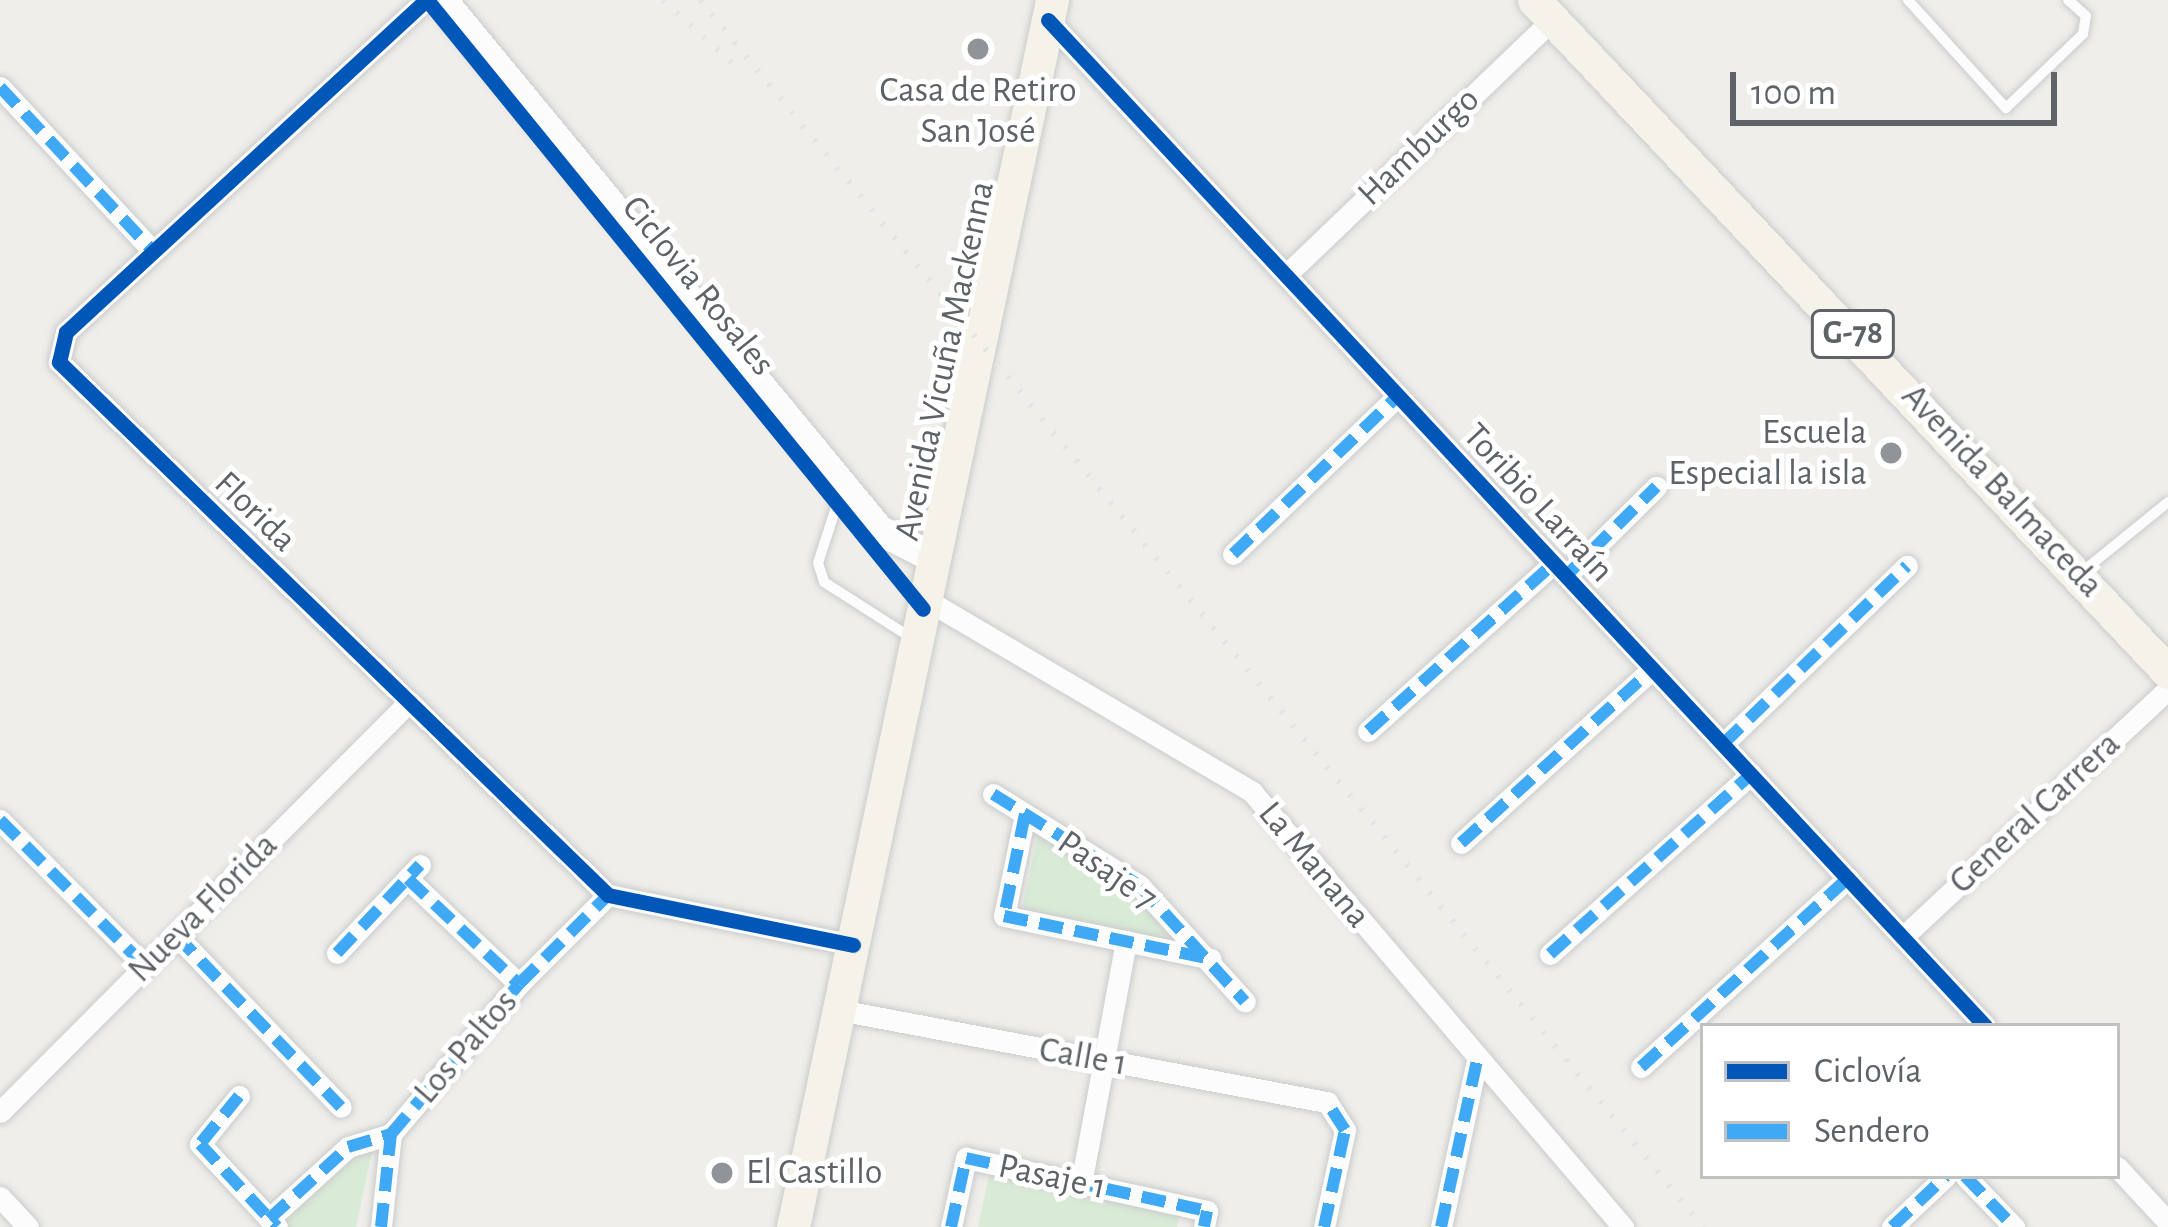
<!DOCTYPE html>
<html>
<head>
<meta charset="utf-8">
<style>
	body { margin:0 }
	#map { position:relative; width:2168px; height:1227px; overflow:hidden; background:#efeeea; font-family:"Alegreya Sans",sans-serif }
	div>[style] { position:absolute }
	.green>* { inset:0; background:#d8ebd6 }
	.roads { filter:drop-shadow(0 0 3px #cbcccc) drop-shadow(0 0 3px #cbcccc) }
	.lane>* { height:10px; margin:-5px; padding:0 5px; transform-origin:5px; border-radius:5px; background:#fdfcfc }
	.street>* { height:21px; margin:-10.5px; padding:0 10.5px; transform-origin:10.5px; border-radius:10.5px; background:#fdfcfc }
	.secondary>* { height:30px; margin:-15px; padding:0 15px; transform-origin:15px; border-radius:15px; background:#fdfcfc }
	.primary>* { height:33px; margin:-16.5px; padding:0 16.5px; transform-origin:16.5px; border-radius:16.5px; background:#f4f2e9 }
	.rail>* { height:6px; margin-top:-3px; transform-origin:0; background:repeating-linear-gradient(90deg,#e4e4e4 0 3px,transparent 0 18px) }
	.quiet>* { height:12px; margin-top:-6px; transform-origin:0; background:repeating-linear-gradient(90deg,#3fa9f5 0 24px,transparent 0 36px) }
	.cycleway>* { height:15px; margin:-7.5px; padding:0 7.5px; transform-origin:7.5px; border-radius:7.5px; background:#0057b8 }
	.dots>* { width:33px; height:33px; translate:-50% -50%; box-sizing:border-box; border:6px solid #fff; border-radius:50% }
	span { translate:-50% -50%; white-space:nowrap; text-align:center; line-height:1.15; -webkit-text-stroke:10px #fff; paint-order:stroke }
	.shield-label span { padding:3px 9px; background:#fff; border:3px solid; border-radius:9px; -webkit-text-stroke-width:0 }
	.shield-label { font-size:33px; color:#5f6368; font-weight:700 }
	.poi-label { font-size:36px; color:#5f6368 }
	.right { translate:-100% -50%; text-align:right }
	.left { translate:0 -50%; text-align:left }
	.street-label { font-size:36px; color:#5f6368 }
	.legend { position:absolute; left:1700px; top:1023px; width:420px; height:156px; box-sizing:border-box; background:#fff; border:3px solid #bfc1c3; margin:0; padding:15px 21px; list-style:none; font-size:36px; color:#5f6368 }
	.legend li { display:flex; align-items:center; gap:24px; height:60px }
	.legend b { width:60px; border:3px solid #bfc1c3 }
	.scale { position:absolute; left:1730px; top:72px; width:327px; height:54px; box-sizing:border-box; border:6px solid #5f6368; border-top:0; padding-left:15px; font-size:36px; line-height:42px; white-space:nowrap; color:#5f6368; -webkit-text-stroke:9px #fff; paint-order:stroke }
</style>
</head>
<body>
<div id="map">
	<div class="green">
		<i style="clip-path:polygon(1039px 830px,1133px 889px,1192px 949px,1021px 913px)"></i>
		<i style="clip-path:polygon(357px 1149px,372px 1151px,356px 1227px,275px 1227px)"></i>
		<i style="clip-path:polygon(990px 1170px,1180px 1212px,1177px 1227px,978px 1227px)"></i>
	</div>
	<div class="roads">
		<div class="lane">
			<i style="left:1908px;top:0;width:146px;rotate:47.8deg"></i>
			<i style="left:2006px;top:108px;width:107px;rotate:-43.9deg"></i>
			<i style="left:2083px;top:34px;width:18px;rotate:-81deg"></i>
			<i style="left:2086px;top:16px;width:24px;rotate:-138deg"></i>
			<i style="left:840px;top:495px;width:71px;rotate:107.9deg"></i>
			<i style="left:818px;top:563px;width:20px;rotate:72deg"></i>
			<i style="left:824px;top:582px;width:106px;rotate:32.6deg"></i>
			<i style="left:2082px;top:572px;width:111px;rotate:-39.1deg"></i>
		</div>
		<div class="street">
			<i style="left:426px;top:0;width:490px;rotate:137.3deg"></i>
			<i style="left:66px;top:332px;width:31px;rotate:103deg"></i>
			<i style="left:59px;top:362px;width:765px;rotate:44.15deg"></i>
			<i style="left:608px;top:895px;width:250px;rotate:11.5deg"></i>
			<i style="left:1048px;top:20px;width:1375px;rotate:47.03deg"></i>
			<i style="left:0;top:87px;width:224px;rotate:47deg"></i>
			<i style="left:1286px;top:275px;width:370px;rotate:-43.8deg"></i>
			<i style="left:1233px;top:554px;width:228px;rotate:-43.8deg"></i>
			<i style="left:1566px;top:576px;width:127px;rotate:-44.7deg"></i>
			<i style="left:925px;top:599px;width:380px;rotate:30.5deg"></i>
			<i style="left:1252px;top:792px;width:572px;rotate:49.54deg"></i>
			<i style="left:1368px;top:731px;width:251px;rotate:-42.1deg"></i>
			<i style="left:1723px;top:744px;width:256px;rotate:-44.1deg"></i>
			<i style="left:993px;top:794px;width:173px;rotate:32deg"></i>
			<i style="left:1140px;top:886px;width:156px;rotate:47.8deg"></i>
			<i style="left:1025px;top:814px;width:104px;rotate:101.6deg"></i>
			<i style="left:1004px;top:916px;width:211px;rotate:11.7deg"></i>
			<i style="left:0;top:820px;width:206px;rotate:45.2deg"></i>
			<i style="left:1461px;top:843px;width:258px;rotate:-42.3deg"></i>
			<i style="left:408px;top:879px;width:153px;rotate:43.4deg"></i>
			<i style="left:176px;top:935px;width:238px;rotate:46.2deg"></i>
			<i style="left:1903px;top:937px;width:363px;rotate:-43.1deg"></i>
			<i style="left:337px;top:953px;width:121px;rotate:-46.7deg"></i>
			<i style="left:1550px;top:954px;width:270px;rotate:-41.8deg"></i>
			<i style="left:839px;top:1010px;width:497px;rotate:10.7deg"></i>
			<i style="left:1327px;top:1102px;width:33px;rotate:57deg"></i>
			<i style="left:1345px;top:1130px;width:99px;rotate:102.2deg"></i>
			<i style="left:1641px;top:1067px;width:280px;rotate:-42.4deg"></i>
			<i style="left:239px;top:1096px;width:62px;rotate:129.1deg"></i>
			<i style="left:200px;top:1144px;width:113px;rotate:47.1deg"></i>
			<i style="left:0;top:1112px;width:576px;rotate:-45.07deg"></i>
			<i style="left:2117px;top:1167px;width:75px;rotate:47.2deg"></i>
			<i style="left:1965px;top:1176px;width:71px;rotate:46.1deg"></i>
			<i style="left:1081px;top:1184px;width:247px;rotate:-79.5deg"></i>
			<i style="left:0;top:1197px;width:41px;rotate:47deg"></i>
			<i style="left:269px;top:1219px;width:107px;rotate:-42.3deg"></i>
			<i style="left:348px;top:1147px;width:45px;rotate:-16.8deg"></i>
			<i style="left:381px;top:1227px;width:94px;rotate:-83.9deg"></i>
			<i style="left:391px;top:1134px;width:197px;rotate:-49.5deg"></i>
			<i style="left:519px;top:984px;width:126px;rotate:-45deg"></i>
			<i style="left:951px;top:1227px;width:71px;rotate:-77.7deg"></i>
			<i style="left:966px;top:1158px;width:247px;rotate:12.4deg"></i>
			<i style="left:1207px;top:1211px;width:16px;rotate:101deg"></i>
			<i style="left:1441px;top:1227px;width:170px;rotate:-77.8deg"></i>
			<i style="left:1892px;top:1227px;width:74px;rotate:-43.4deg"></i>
		</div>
		<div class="secondary">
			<i style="left:442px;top:0;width:687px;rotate:50.49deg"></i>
			<i style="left:879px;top:530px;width:62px;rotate:27deg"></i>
		</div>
		<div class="primary">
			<i style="left:1534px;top:0;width:924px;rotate:46.67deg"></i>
			<i style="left:793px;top:1227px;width:1254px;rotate:-78.08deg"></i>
		</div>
	</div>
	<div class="rail">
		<i style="left:663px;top:0;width:96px;rotate:42.5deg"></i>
		<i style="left:700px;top:0;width:1585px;rotate:50.74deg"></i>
	</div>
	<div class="quiet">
		<i style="left:0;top:87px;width:224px;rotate:47deg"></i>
		<i style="left:1233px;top:554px;width:228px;rotate:-43.8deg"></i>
		<i style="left:1566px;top:576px;width:127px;rotate:-44.7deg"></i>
		<i style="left:1368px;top:731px;width:251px;rotate:-42.1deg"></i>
		<i style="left:1723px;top:744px;width:256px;rotate:-44.1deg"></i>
		<i style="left:993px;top:794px;width:173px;rotate:32deg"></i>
		<i style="left:1140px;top:886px;width:156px;rotate:47.8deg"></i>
		<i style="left:1025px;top:814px;width:104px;rotate:101.6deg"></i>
		<i style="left:1004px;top:916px;width:212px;rotate:11.7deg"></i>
		<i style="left:0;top:820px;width:206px;rotate:45.2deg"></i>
		<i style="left:1461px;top:843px;width:258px;rotate:-42.3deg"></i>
		<i style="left:408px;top:879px;width:153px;rotate:43.4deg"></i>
		<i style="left:176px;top:935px;width:238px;rotate:46.2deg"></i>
		<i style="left:337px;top:953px;width:121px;rotate:-46.7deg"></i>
		<i style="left:1550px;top:954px;width:270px;rotate:-41.8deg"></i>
		<i style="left:1641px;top:1067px;width:280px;rotate:-42.4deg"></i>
		<i style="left:239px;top:1096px;width:62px;rotate:129.1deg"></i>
		<i style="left:200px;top:1144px;width:113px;rotate:47.1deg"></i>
		<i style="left:1965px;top:1176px;width:71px;rotate:46.1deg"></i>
		<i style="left:269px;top:1219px;width:107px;rotate:-42.3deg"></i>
		<i style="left:348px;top:1147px;width:45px;rotate:-16.8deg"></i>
		<i style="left:381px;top:1227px;width:94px;rotate:-83.9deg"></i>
		<i style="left:391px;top:1134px;width:197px;rotate:-49.5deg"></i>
		<i style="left:519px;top:984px;width:126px;rotate:-45deg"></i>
		<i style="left:951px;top:1227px;width:71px;rotate:-77.7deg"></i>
		<i style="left:966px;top:1158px;width:247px;rotate:12.4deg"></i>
		<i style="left:1207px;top:1211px;width:16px;rotate:101deg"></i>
		<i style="left:1324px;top:1227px;width:99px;rotate:-77.8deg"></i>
		<i style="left:1345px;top:1130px;width:33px;rotate:-123deg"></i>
		<i style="left:1441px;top:1227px;width:170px;rotate:-77.8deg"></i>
		<i style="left:1892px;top:1227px;width:74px;rotate:-43.4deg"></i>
	</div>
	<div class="cycleway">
		<i style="left:426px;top:0;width:490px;rotate:137.3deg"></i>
		<i style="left:66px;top:332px;width:31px;rotate:103deg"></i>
		<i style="left:59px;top:362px;width:765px;rotate:44.15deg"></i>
		<i style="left:608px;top:895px;width:250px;rotate:11.5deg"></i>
		<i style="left:427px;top:0;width:785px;rotate:50.84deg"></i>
		<i style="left:1048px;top:20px;width:1375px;rotate:47.03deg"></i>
	</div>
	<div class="dots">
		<i style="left:978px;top:49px;background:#919496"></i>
		<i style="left:1891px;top:453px;background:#919496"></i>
		<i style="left:722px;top:1173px;background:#919496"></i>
	</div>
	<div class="shield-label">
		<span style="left:1853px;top:334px">G-78</span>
	</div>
	<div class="poi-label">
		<span style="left:978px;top:111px">Casa de Retiro<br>San José</span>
		<span class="right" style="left:1867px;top:453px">Escuela<br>Especial la isla</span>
		<span class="left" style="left:746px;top:1173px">El Castillo</span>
	</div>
	<div class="street-label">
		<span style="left:1419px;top:147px;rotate:-44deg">Hamburgo</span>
		<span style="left:698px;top:286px;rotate:51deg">Ciclovia Rosales</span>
		<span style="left:945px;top:361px;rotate:-78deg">Avenida Vicuña Mackenna</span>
		<span style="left:2002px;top:491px;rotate:47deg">Avenida Balmaceda</span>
		<span style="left:1538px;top:503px;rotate:47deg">Toribio Larraín</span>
		<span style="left:255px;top:512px;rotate:44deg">Florida</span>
		<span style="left:2035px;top:813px;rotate:-43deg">General Carrera</span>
		<span style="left:1314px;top:865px;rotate:50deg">La Manana</span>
		<span style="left:1107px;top:871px;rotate:35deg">Pasaje 7</span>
		<span style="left:203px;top:908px;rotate:-45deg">Nueva Florida</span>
		<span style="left:466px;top:1047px;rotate:-49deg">Los Paltos</span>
		<span style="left:1083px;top:1057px;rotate:10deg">Calle 1</span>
		<span style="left:1052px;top:1177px;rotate:12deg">Pasaje 1</span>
	</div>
	<ul class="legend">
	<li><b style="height:15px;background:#0057b8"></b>Ciclovía</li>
	<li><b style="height:15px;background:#3fa9f5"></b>Sendero</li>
	</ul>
	<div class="scale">100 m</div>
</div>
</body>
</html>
